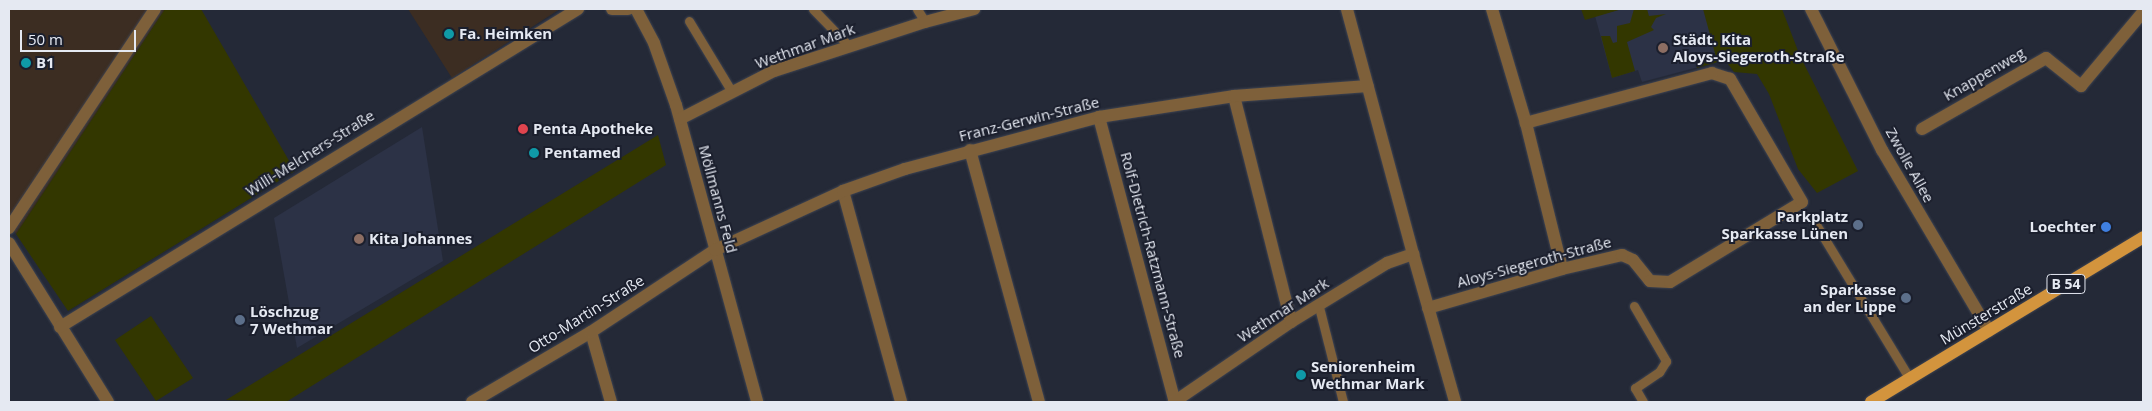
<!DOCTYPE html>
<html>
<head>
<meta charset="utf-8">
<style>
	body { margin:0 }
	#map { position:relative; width:2152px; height:411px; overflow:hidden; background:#242937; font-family:"Open Sans",sans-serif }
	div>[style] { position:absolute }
	.built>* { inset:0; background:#2c3246 }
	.industrial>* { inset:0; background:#3c2d22 }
	.green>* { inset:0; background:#333700 }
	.roads { filter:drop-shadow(0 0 1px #3f4451) drop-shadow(0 0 1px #3f4451) }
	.service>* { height:9px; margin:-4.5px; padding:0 4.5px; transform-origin:4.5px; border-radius:4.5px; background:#7e603a }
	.minor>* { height:12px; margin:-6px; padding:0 6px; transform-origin:6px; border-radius:6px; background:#7e603a }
	.tertiary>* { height:12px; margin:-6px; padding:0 6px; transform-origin:6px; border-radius:6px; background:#7e603a }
	.primary>* { height:12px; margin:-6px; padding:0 6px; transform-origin:6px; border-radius:6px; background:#d3943d }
	.dots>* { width:14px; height:14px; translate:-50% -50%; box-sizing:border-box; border:2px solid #1b1f2d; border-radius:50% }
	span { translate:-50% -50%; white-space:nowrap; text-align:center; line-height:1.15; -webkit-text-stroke:4px #1b1f2d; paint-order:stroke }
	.shield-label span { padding:1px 4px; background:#1b1f2d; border:1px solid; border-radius:4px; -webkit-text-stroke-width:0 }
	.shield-label { font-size:14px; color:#e5e9f2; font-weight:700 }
	.poi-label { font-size:15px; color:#e5e9f2; font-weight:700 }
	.left { translate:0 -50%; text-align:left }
	.right { translate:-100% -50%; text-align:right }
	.street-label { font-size:15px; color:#e5e9f2 }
	.frame { position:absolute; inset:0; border:10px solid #e5e9f2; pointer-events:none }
	.scale { position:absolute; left:20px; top:30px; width:116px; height:22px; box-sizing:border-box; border:2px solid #e5e9f2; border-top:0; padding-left:6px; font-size:15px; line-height:18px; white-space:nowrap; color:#e5e9f2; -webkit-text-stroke:4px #1b1f2d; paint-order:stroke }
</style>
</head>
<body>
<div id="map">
	<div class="built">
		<i style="clip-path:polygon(1622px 9px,1712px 9px,1725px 60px,1642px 82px,1638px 70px,1612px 78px,1595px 16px)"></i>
		<i style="clip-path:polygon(422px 127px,443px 261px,297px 348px,274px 218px)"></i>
	</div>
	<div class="industrial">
		<i style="clip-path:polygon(9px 9px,165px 9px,16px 234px,9px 222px)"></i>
		<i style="clip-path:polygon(408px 9px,560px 9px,452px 78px)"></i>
	</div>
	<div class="green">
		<i style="clip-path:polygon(165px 9px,201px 9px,295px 171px,68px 311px,16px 234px)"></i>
		<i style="clip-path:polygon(1581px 9px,1622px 9px,1585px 20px)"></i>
		<i style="clip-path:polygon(1634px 9px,1647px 9px,1649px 16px,1666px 14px,1656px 18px,1651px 27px,1654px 30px,1627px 42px,1635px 71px,1612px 78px,1601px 36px,1610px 36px,1613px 43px,1617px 42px,1617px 26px,1630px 23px)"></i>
		<i style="clip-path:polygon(1703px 9px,1782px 9px,1800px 56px,1858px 171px,1817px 193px,1798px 169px,1769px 94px,1757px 74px,1734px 72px,1725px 60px,1697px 68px,1696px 63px,1716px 57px)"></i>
		<i style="clip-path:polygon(658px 135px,666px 165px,286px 402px,226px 400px)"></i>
		<i style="clip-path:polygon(151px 316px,193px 378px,156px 401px,115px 340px)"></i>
	</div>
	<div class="roads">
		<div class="service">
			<i style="left:813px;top:9px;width:52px;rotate:45.8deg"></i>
			<i style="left:917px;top:9px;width:15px;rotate:58deg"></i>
			<i style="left:689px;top:21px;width:83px;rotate:58.8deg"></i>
			<i style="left:1815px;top:223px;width:183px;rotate:58.7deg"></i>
			<i style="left:1634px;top:306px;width:64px;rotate:59.8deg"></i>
			<i style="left:1666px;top:361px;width:13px;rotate:122deg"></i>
			<i style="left:1659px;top:372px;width:29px;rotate:146deg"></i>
			<i style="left:1635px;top:388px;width:16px;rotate:60deg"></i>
			<i style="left:1319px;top:307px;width:98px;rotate:75.8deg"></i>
		</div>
		<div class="minor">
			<i style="left:612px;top:9px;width:16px"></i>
			<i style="left:636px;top:9px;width:38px;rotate:62deg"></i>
			<i style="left:654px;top:43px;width:66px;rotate:70.5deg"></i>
			<i style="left:676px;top:105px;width:308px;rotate:74.7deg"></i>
			<i style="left:1492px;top:9px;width:119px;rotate:73.4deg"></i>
			<i style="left:1526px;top:123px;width:150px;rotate:76.1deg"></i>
			<i style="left:1234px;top:96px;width:233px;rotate:75.8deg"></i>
			<i style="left:1099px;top:117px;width:295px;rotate:75.1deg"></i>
			<i style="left:680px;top:119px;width:106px;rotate:-27.1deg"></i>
			<i style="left:774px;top:71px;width:159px;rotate:-18deg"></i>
			<i style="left:925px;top:22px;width:51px;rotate:-14.9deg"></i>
			<i style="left:1922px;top:129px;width:143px;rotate:-29.8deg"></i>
			<i style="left:2046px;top:58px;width:45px;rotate:38.7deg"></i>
			<i style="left:2081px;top:86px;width:97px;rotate:-50deg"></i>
			<i style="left:970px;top:150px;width:261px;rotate:74.7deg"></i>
			<i style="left:843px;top:191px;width:219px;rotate:74.6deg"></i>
			<i style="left:9px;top:228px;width:263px;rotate:-56.3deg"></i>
			<i style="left:9px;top:243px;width:187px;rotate:58.1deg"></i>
			<i style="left:1413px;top:254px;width:153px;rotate:74.1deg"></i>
			<i style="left:1428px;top:308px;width:140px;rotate:-16.2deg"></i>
			<i style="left:1562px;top:269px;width:62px;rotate:-13.1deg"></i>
			<i style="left:1622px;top:255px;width:12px;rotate:24deg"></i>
			<i style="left:1633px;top:260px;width:27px;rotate:51deg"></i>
			<i style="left:1650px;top:281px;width:20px;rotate:3deg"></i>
			<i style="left:1670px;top:282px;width:154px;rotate:-31.2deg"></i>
			<i style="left:1802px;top:202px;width:143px;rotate:-120.3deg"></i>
			<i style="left:1730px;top:79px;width:19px;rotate:-162deg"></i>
			<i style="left:1712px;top:73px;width:193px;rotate:165deg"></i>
			<i style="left:60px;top:327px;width:608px;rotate:-31.55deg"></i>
			<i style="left:591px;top:332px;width:73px;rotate:74.1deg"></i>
			<i style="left:472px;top:402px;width:138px;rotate:-30.5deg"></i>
			<i style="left:591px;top:332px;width:149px;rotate:-33.5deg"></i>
			<i style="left:715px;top:250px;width:141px;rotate:-24.7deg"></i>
			<i style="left:843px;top:191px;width:66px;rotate:-19.5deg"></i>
			<i style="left:905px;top:169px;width:201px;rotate:-15deg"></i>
			<i style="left:1099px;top:117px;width:137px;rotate:-8.8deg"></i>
			<i style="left:1234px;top:96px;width:134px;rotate:-4.3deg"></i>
			<i style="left:1174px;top:402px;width:142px;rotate:-34.4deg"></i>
			<i style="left:1291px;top:322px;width:113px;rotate:-31.6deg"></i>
			<i style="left:1387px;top:263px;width:28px;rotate:-19deg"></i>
			<i style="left:1413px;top:254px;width:254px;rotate:-105.1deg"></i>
		</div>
		<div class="tertiary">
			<i style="left:1811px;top:9px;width:158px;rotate:63.3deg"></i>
			<i style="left:1882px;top:150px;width:210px;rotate:59.4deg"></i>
		</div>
		<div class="primary">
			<i style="left:1871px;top:402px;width:318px;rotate:-31.2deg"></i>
		</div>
	</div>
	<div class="dots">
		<i style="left:449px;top:34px;background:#0f9aa8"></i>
		<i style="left:1663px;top:48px;background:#8d6e63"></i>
		<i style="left:26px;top:63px;background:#0f9aa8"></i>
		<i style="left:523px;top:129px;background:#e0444e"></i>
		<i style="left:534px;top:153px;background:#0f9aa8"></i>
		<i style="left:1858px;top:225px;background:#5c6f8a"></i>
		<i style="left:2106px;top:227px;background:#3f7fe0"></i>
		<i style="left:359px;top:239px;background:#8d6e63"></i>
		<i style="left:1906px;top:298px;background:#5c6f8a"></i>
		<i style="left:240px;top:320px;background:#5c6f8a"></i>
		<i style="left:1301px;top:375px;background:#0f9aa8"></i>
	</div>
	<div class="shield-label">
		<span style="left:2066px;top:284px">B 54</span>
	</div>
	<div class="poi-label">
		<span class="left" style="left:459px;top:34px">Fa. Heimken</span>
		<span class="left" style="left:1673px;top:48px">Städt. Kita<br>Aloys-Siegeroth-Straße</span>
		<span class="left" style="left:36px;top:63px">B1</span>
		<span class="left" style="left:533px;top:129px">Penta Apotheke</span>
		<span class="left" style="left:544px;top:153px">Pentamed</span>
		<span class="right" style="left:1848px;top:225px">Parkplatz<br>Sparkasse Lünen</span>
		<span class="right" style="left:2096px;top:227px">Loechter</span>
		<span class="left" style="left:369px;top:239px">Kita Johannes</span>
		<span class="right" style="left:1896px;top:298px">Sparkasse<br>an der Lippe</span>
		<span class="left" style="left:250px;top:320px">Löschzug<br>7 Wethmar</span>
		<span class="left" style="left:1311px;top:375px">Seniorenheim<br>Wethmar Mark</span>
	</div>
	<div class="street-label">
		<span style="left:805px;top:46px;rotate:-20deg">Wethmar Mark</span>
		<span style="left:1984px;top:74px;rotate:-30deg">Knappenweg</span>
		<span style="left:1029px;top:119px;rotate:-14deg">Franz-Gerwin-Straße</span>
		<span style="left:310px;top:153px;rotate:-32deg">Willi-Melchers-Straße</span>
		<span style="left:1910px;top:165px;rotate:61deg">Zwolle Allee</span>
		<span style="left:718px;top:199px;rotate:75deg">Möllmanns Feld</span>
		<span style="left:1153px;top:255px;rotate:75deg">Rolf-Dietrich-Ratzmann-Straße</span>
		<span style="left:1534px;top:262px;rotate:-15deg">Aloys-Siegeroth-Straße</span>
		<span style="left:1283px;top:310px;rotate:-33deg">Wethmar Mark</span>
		<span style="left:586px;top:314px;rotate:-32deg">Otto-Martin-Straße</span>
		<span style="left:1986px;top:314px;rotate:-31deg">Münsterstraße</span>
	</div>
	<div class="frame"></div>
	<div class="scale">50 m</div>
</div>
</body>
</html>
